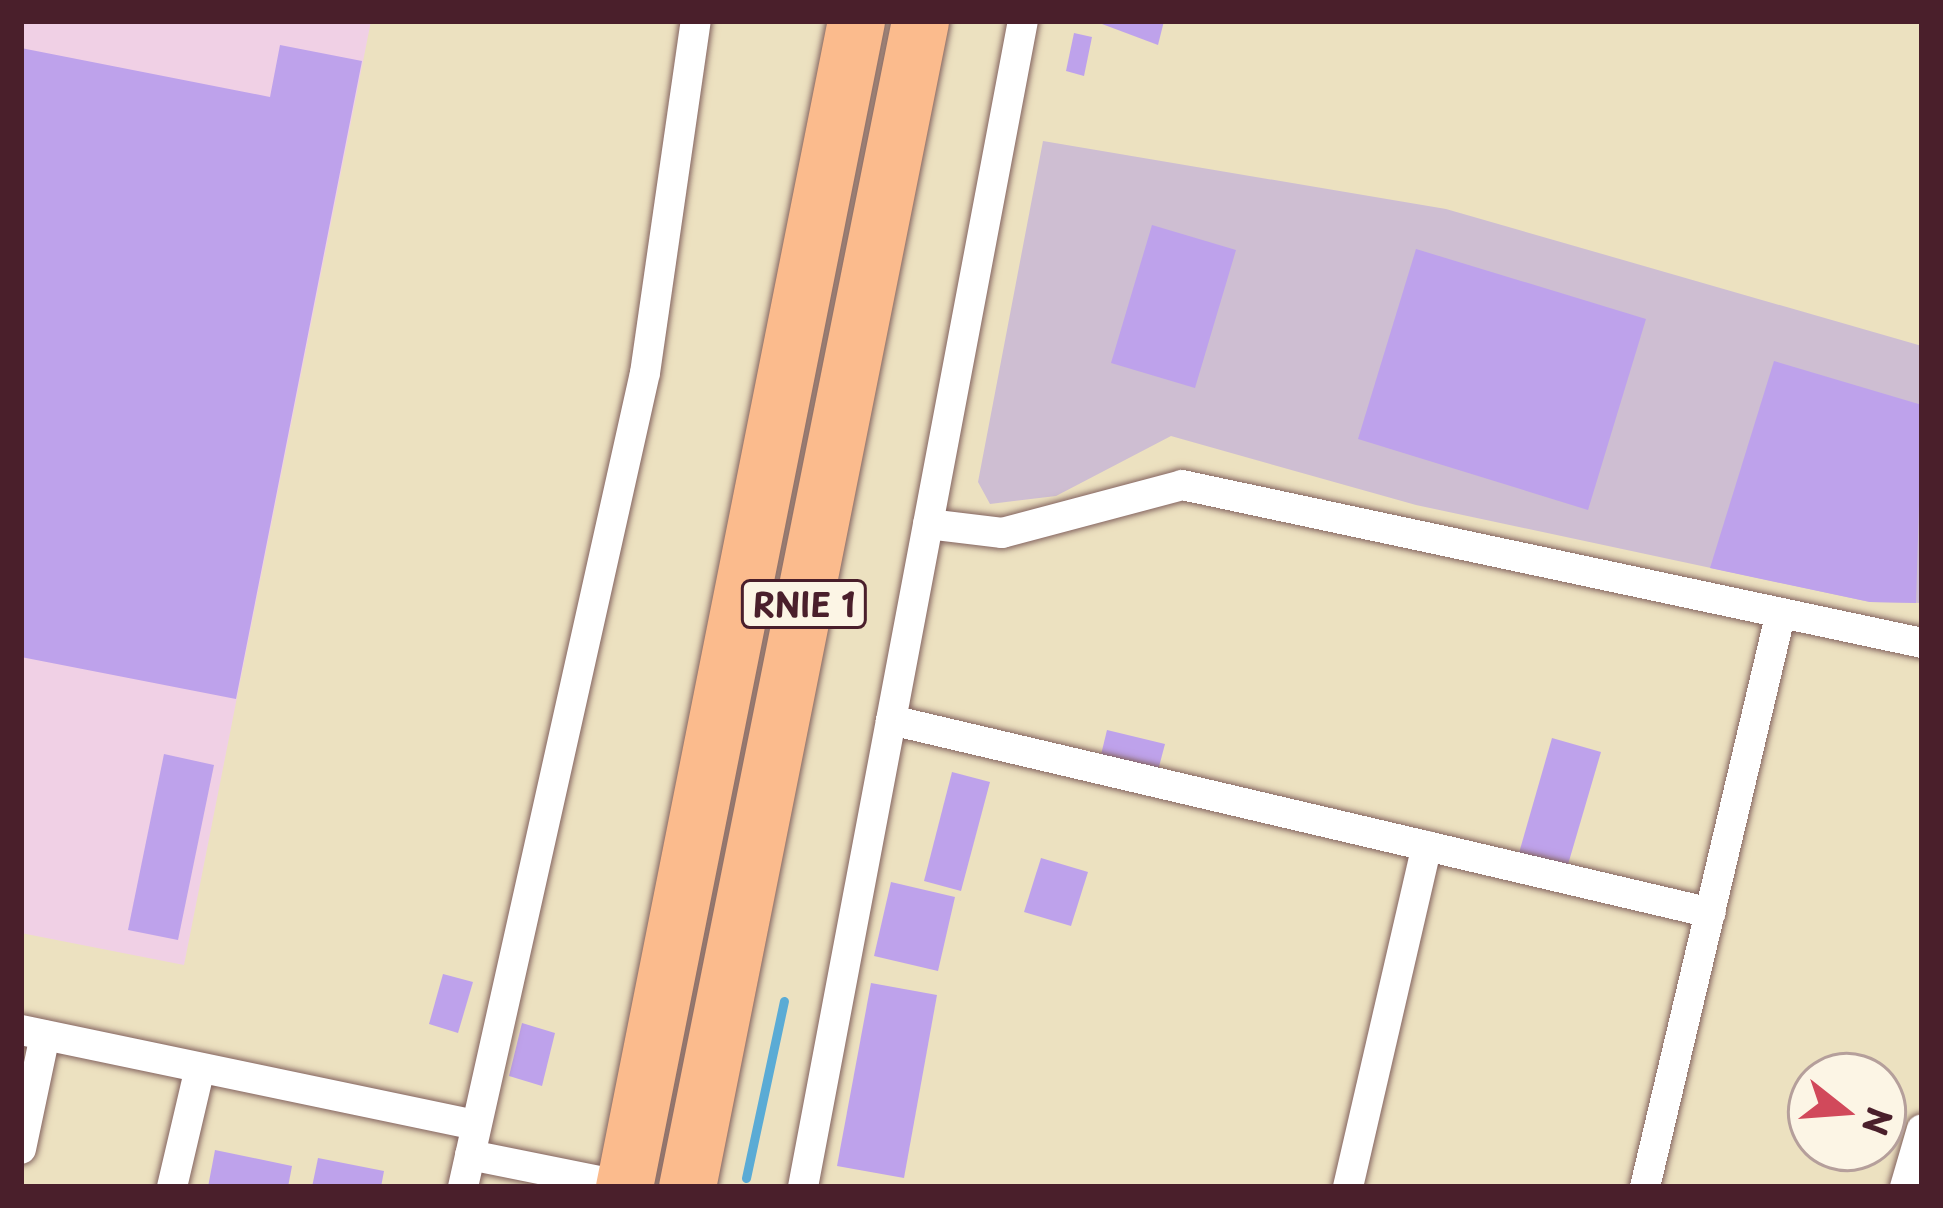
<!DOCTYPE html>
<html>
<head>
<meta charset="utf-8">
<style>
	body { margin:0 }
	#map { position:relative; width:1943px; height:1208px; overflow:hidden; background:#ece1c0; font-family:"Playpen Sans",sans-serif }
	div>[style] { position:absolute }
	.built>* { inset:0; background:#f0d0e5 }
	.industrial>* { inset:0; background:#cebed2 }
	.stream>* { height:9px; margin:-4.5px; padding:0 4.5px; transform-origin:4.5px; border-radius:4.5px; background:#5aabd5 }
	.building>* { inset:0; background:#bea2eb }
	.roads { filter:drop-shadow(0 0 3px #83635f) drop-shadow(0 0 3px #83635f) }
	.street>* { height:30px; margin:-15px; padding:0 15px; transform-origin:15px; border-radius:15px; background:#fff }
	.highway>* { height:57px; margin:-28.5px; padding:0 28.5px; transform-origin:28.5px; border-radius:28.5px; background:#fbbb8d }
	span { translate:-50% -50%; white-space:nowrap; text-align:center; line-height:1.15; -webkit-text-stroke:9px #fcf5e5; paint-order:stroke }
	.shield-label span { padding:3px 9px; background:#fcf5e5; border:3px solid; border-radius:9px; -webkit-text-stroke-width:0 }
	.shield-label { font-size:33px; color:#4a1f2b; font-weight:700 }
	.frame { position:absolute; inset:0; border:24px solid #4a1f2b; pointer-events:none }
	.north { position:absolute; left:1787px; top:1052px; width:120px; height:120px; box-sizing:border-box; background:#fcf5e5; border:3px solid #b59f9b; border-radius:50%; rotate:107deg; font-size:33px; font-weight:700; line-height:48px; text-align:center; color:#4a1f2b }
	.north::after { content:''; display:block; margin:auto; width:42px; height:54px; background:#d1495b; clip-path:polygon(50% 0,100% 100%,50% 72%,0 100%) }
</style>
</head>
<body>
<div id="map">
	<div class="built">
		<i style="clip-path:polygon(21px 21px,371px 21px,184px 965px,21px 933px)"></i>
	</div>
	<div class="industrial">
		<i style="clip-path:polygon(1043px 141px,1446px 209px,1922px 346px,1922px 603px,1870px 602px,1416px 505px,1171px 436px,1056px 496px,990px 504px,978px 482px)"></i>
	</div>
	<div class="stream">
		<i style="left:746px;top:1178px;width:181px;rotate:-77.9deg"></i>
	</div>
	<div class="building">
		<i style="clip-path:polygon(1094px 21px,1164px 21px,1158px 45px)"></i>
		<i style="clip-path:polygon(1074px 33px,1092px 37px,1084px 76px,1066px 71px)"></i>
		<i style="clip-path:polygon(280px 45px,362px 61px,236px 699px,21px 657px,21px 48px,270px 97px)"></i>
		<i style="clip-path:polygon(1152px 225px,1236px 250px,1195px 388px,1111px 363px)"></i>
		<i style="clip-path:polygon(1416px 249px,1646px 319px,1588px 510px,1358px 439px)"></i>
		<i style="clip-path:polygon(1774px 361px,1922px 405px,1916px 603px,1870px 602px,1710px 568px)"></i>
		<i style="clip-path:polygon(1107px 730px,1165px 744px,1156px 778px,1099px 763px)"></i>
		<i style="clip-path:polygon(1552px 738px,1601px 752px,1567px 868px,1519px 853px)"></i>
		<i style="clip-path:polygon(164px 754px,214px 765px,178px 940px,128px 930px)"></i>
		<i style="clip-path:polygon(952px 772px,990px 782px,961px 891px,924px 881px)"></i>
		<i style="clip-path:polygon(1041px 858px,1088px 872px,1071px 926px,1024px 912px)"></i>
		<i style="clip-path:polygon(891px 882px,955px 897px,938px 971px,874px 956px)"></i>
		<i style="clip-path:polygon(443px 974px,473px 982px,458px 1033px,429px 1024px)"></i>
		<i style="clip-path:polygon(871px 983px,937px 995px,904px 1178px,837px 1166px)"></i>
		<i style="clip-path:polygon(522px 1023px,555px 1033px,542px 1086px,509px 1076px)"></i>
		<i style="clip-path:polygon(215px 1150px,292px 1166px,288px 1187px,208px 1187px)"></i>
		<i style="clip-path:polygon(318px 1158px,384px 1171px,381px 1187px,312px 1187px)"></i>
	</div>
	<div class="roads">
		<div class="street">
			<i style="left:928px;top:524px;width:75px;rotate:6.9deg"></i>
			<i style="left:1002px;top:533px;width:186px;rotate:-14.9deg"></i>
			<i style="left:1182px;top:485px;width:757px;rotate:12.05deg"></i>
			<i style="left:891px;top:720px;width:842px;rotate:13.24deg"></i>
			<i style="left:21px;top:1030px;width:465px;rotate:11.8deg"></i>
			<i style="left:21px;top:1149px;width:116px;rotate:-78.1deg"></i>
			<i style="left:470px;top:1155px;width:157px;rotate:11.4deg"></i>
			<i style="left:172px;top:1187px;width:122px;rotate:-76.8deg"></i>
			<i style="left:463px;top:1187px;width:834px;rotate:-77.4deg"></i>
			<i style="left:645px;top:373px;width:356px;rotate:-81.8deg"></i>
			<i style="left:803px;top:1187px;width:1187px;rotate:-79.32deg"></i>
			<i style="left:1348px;top:1187px;width:350px;rotate:-77deg"></i>
			<i style="left:1645px;top:1187px;width:587px;rotate:-76.7deg"></i>
			<i style="left:1905px;top:1187px;width:60px;rotate:-73.7deg"></i>
		</div>
		<div class="highway">
			<i style="left:624px;top:1187px;width:1189px;rotate:-78.75deg"></i>
			<i style="left:687px;top:1187px;width:1189px;rotate:-78.7deg"></i>
		</div>
	</div>
	<div class="shield-label">
		<span style="left:804px;top:604px">RNIE 1</span>
	</div>
	<div class="frame"></div>
	<div class="north">N</div>
</div>
</body>
</html>
